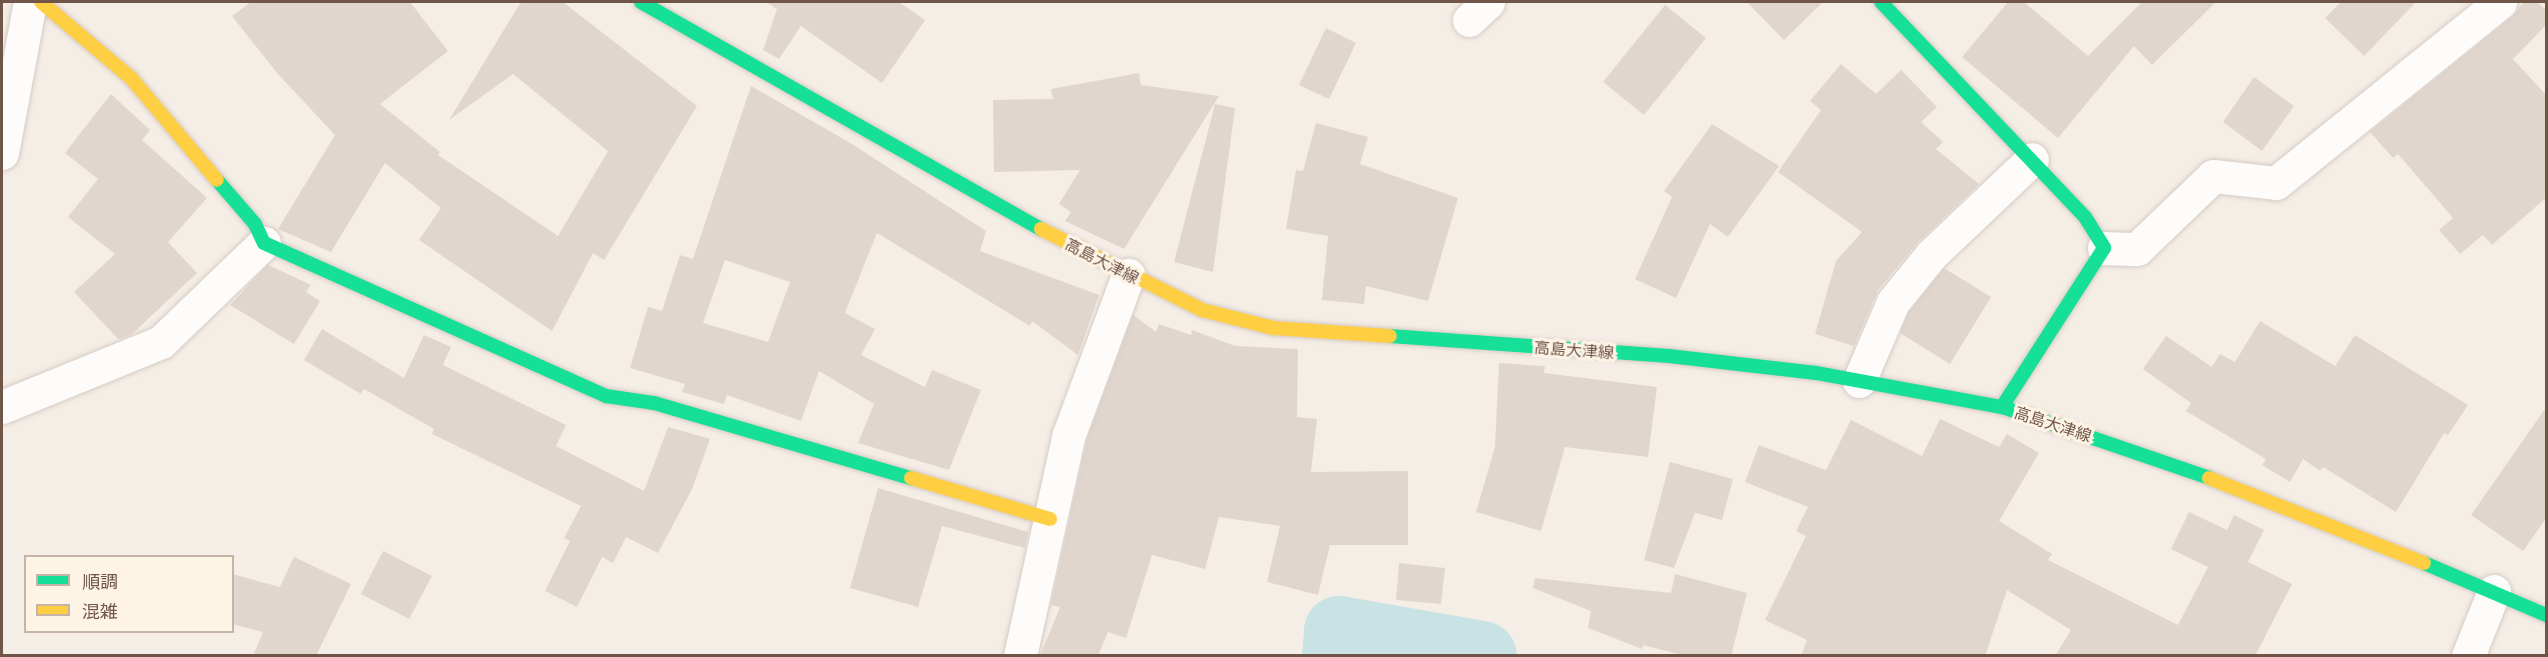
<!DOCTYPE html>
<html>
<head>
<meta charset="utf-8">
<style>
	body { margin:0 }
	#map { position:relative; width:2548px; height:657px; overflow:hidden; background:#f5eee6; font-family:Lato,"Noto Sans JP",sans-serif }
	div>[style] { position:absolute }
	.river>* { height:70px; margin:-35px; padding:0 35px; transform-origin:35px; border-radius:35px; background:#c9e3e4 }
	.building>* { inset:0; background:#e1d6ce }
	.roads { filter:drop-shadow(0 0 2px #d6cbc4) drop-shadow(0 0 2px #d6cbc4) }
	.street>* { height:33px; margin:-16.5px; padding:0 16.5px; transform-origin:16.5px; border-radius:16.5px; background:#fefcfb }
	.fast>* { height:14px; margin:-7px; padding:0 7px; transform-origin:7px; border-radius:7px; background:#16e098 }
	.slow>* { height:14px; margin:-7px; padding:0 7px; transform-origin:7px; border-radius:7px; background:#ffcf43 }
	span { translate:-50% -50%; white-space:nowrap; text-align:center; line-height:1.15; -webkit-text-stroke:6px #fef4e6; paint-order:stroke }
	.street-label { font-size:16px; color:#705549 }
	.frame { position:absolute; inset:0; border:3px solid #705549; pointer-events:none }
	.legend { position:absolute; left:24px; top:555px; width:210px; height:78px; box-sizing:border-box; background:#fef4e6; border:2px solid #c5b4a7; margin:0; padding:8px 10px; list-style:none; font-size:18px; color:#705549 }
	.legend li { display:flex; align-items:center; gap:12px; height:30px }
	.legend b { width:30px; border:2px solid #c5b4a7 }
</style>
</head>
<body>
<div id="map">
	<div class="river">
		<i style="left:1337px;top:656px;width:25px;rotate:-85deg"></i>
		<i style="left:1339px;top:631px;width:145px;rotate:9.9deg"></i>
	</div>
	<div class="building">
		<i style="clip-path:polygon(251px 2px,410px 2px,448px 51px,380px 104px,440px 152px,438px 155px,558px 236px,608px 151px,513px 74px,449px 120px,521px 2px,563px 2px,697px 106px,604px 260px,593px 253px,552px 331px,419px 240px,441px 208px,385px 163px,331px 252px,278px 229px,335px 135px,277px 73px,232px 16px)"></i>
		<i style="clip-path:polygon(766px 2px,899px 2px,925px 20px,882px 83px,801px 26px,779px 59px,763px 50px,777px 9px)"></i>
		<i style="clip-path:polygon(1747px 2px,1823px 2px,1784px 40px)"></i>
		<i style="clip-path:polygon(2008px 2px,2024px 2px,2088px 56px,2142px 2px,2216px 2px,2152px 65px,2134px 46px,2058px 138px,1962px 57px)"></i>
		<i style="clip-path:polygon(2341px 2px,2416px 2px,2364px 56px,2325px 18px)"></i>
		<i style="clip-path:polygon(2524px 2px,2537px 2px,2547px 11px,2547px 24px,2513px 59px,2547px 96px,2547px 197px,2492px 245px,2483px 235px,2460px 254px,2439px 230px,2453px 218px,2398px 154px,2393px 158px,2370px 132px,2512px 17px)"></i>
		<i style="clip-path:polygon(1665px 5px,1706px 38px,1644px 115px,1603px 82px)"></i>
		<i style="clip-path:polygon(1326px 28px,1356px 43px,1329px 99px,1299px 85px)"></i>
		<i style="clip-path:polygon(1841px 64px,1876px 94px,1901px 70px,1937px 107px,1921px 122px,1943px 142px,1936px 149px,1979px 184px,1918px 242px,1878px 290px,1854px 346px,1815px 334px,1836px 261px,1862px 232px,1778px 172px,1821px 110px,1810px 101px)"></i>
		<i style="clip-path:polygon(1139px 73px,1141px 85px,1219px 96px,1124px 249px,1065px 221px,1071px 212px,1059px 204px,1080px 170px,994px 172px,993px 100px,1053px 99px,1051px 89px)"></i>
		<i style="clip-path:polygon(2254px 77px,2294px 106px,2262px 151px,2223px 122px)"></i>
		<i style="clip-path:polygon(evenodd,751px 86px,852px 144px,986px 231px,980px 251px,1099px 295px,1078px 355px,1032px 321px,1030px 326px,877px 233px,845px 313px,875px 329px,861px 355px,925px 387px,932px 370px,981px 390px,949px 470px,858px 443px,874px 404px,819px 371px,801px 421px,727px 395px,724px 404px,682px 392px,685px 384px,630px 368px,648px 307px,662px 311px,680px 255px,693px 259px,751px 86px,725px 260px,790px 282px,768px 342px,703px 323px,725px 260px)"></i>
		<i style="clip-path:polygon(111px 94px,150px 130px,142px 140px,207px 198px,168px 242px,197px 273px,132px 334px,118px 339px,74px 292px,115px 254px,68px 217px,98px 179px,65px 153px)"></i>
		<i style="clip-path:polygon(1215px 104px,1235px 108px,1213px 272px,1174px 262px)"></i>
		<i style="clip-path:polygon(1316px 123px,1368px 137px,1360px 164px,1458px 198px,1428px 301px,1366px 286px,1364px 304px,1322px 300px,1328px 236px,1286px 229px,1296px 170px,1303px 171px)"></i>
		<i style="clip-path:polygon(1712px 124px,1779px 166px,1728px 237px,1710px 224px,1676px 298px,1635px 279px,1672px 197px,1664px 191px)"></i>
		<i style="clip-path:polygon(268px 265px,311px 285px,306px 292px,320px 301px,294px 344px,230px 305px)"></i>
		<i style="clip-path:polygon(1944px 268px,1991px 297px,1950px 364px,1900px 333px,1909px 312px)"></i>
		<i style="clip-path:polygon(1133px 315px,1156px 332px,1159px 324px,1191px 335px,1192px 330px,1235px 346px,1298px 349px,1297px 417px,1317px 419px,1311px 472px,1408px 471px,1408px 545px,1330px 545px,1318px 595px,1267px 582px,1280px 526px,1219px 517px,1205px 569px,1152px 555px,1126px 638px,1108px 632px,1098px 656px,1040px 656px,1060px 607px,1051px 605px,1087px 439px)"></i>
		<i style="clip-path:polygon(2260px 321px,2335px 366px,2355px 335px,2468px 405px,2448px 435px,2444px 433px,2396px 512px,2323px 467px,2320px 471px,2303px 459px,2290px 482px,2262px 465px,2266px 459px,2186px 411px,2191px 403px,2143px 369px,2166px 336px,2212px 367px,2220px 354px,2235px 362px)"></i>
		<i style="clip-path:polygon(322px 329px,404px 378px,424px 335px,451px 347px,443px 365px,566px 425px,556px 446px,644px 491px,668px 427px,710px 439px,692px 489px,658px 553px,626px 537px,613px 563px,602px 557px,577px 607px,545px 591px,570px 541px,564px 538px,581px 506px,432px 434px,434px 429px,364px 389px,361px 394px,304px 360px)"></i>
		<i style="clip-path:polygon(1499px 363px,1545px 366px,1544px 373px,1657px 387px,1648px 457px,1565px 447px,1541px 531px,1476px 512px,1495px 447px)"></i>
		<i style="clip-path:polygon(2547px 406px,2547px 517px,2523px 551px,2471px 515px)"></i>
		<i style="clip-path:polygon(1940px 419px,1999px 447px,2007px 434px,2039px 453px,1999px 521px,2052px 554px,2048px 560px,2178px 625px,2208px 567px,2171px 549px,2189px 512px,2227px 530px,2234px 515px,2264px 530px,2248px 562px,2292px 584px,2255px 656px,2055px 656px,2071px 630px,2007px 590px,1985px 656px,1801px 656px,1807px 640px,1765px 620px,1806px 536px,1796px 531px,1808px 507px,1745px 482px,1759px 445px,1826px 470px,1851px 420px,1922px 456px)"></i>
		<i style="clip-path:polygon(1670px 462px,1733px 479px,1722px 520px,1695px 513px,1674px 568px,1644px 560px)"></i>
		<i style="clip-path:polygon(878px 488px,1028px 532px,1025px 548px,942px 526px,918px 607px,850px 588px)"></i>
		<i style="clip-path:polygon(383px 551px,432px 576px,409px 619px,361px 594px)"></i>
		<i style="clip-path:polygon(294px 557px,351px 584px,316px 656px,253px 656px,263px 632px,232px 624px,232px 574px,280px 587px)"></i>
		<i style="clip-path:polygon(1399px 563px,1445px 568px,1441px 604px,1396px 600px)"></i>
		<i style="clip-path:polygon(1675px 574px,1747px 593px,1731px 656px,1685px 656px,1643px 645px,1642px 649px,1588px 628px,1591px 611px,1533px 588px,1535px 578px,1671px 593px)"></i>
	</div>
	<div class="roads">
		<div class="street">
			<i style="left:1469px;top:20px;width:26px;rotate:-43deg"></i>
			<i style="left:2px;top:153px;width:154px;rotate:-79.5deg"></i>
			<i style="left:2104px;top:248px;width:33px;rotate:2deg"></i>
			<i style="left:2137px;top:249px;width:105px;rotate:-43.8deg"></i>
			<i style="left:2213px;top:176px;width:63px;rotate:6.3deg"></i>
			<i style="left:2276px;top:183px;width:288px;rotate:-38.9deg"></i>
			<i style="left:1859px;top:381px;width:86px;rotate:-66.7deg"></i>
			<i style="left:1893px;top:302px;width:60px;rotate:-51deg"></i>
			<i style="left:1931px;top:255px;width:139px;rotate:-43.5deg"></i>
			<i style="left:2px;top:407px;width:172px;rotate:-22.2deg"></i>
			<i style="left:161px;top:342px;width:143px;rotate:-43.9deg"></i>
			<i style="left:1020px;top:656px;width:227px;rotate:-77.6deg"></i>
			<i style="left:1069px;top:434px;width:170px;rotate:-69.6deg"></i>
			<i style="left:2468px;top:656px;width:70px;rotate:-68.2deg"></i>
		</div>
		<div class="fast">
			<i style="left:641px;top:2px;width:460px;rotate:29.6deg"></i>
			<i style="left:1881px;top:2px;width:296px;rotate:46.5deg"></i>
			<i style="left:2085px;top:217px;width:36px;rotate:58deg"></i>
			<i style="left:2104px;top:248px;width:189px;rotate:122.7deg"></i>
			<i style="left:217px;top:180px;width:58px;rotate:49.2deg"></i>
			<i style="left:255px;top:224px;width:21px;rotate:65deg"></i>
			<i style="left:264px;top:243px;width:375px;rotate:24.1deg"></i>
			<i style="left:606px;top:396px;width:49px;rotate:8.3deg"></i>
			<i style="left:654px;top:403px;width:268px;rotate:16.3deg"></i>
			<i style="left:1390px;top:336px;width:280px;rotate:4.1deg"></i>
			<i style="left:1669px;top:356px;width:148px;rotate:6.6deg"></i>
			<i style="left:1816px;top:373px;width:189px;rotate:10.4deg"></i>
			<i style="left:2002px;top:407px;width:219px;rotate:18.9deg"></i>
			<i style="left:2424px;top:563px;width:133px;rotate:23.1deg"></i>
		</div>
		<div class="slow">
			<i style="left:41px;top:2px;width:118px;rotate:40.2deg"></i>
			<i style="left:131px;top:78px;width:133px;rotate:49.9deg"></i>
			<i style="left:1041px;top:229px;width:180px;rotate:26.7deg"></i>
			<i style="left:1202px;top:310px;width:73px;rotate:14.2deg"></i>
			<i style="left:1273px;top:328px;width:117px;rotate:3.9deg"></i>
			<i style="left:911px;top:478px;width:145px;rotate:16.4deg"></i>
			<i style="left:2209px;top:478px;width:231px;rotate:21.6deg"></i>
		</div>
	</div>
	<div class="street-label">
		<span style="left:1102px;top:261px;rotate:27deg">高島大津線</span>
		<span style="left:1574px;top:350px;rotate:4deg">高島大津線</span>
		<span style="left:2053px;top:424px;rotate:18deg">高島大津線</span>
	</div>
	<div class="frame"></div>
	<ul class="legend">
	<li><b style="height:8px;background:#16e098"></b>順調</li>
	<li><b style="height:8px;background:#ffcf43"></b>混雑</li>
	</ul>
</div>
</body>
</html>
